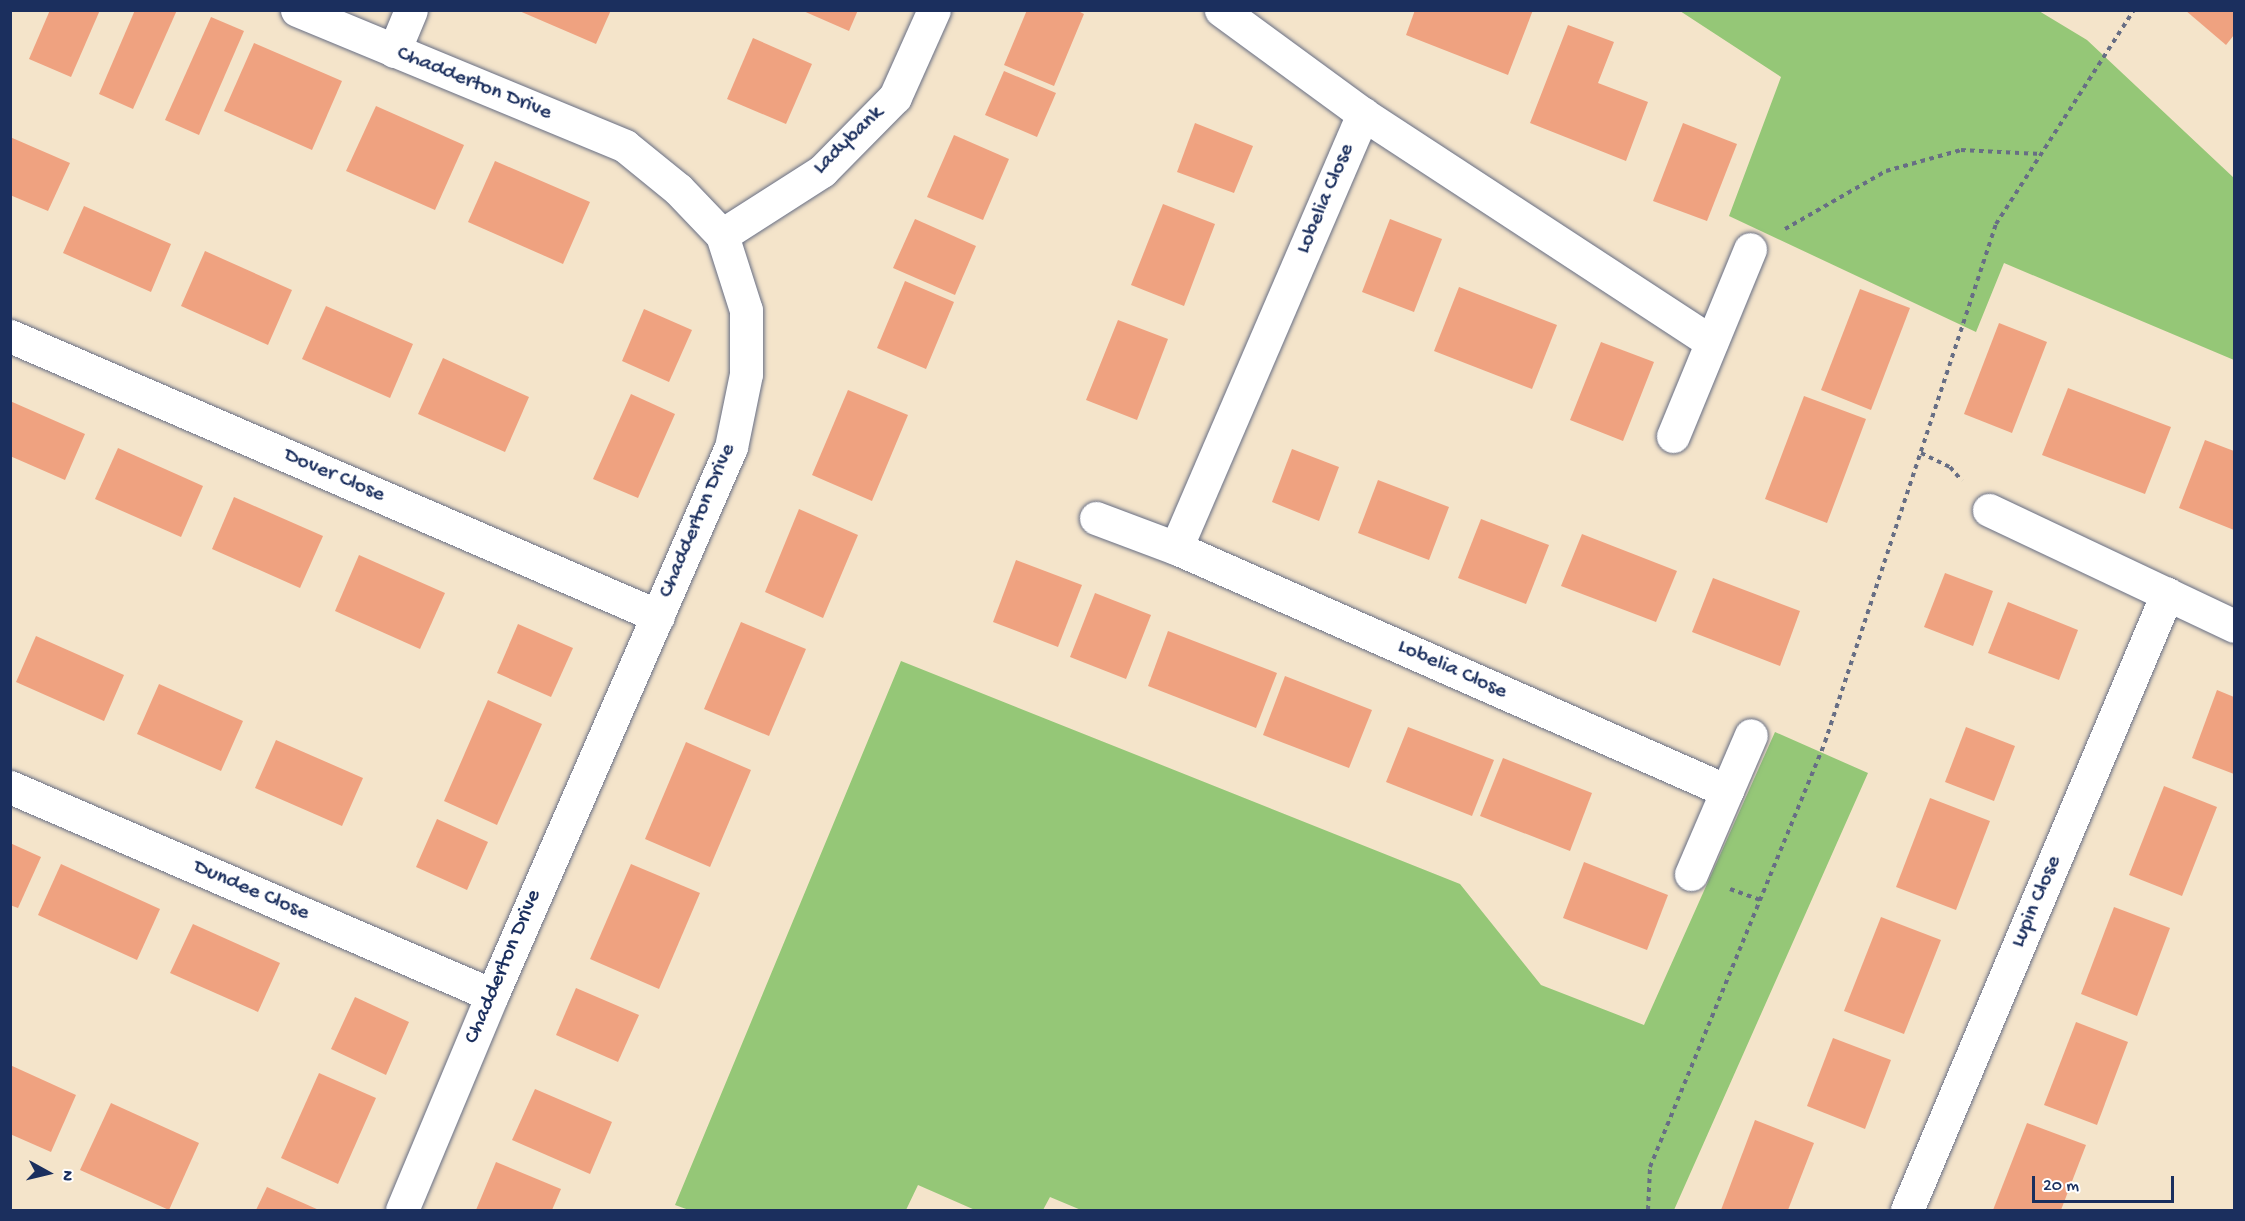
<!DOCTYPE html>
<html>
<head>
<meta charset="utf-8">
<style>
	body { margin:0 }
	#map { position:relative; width:2245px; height:1221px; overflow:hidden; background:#f4e4ca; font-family:"Gochi Hand",sans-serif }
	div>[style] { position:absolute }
	.green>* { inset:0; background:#95c777 }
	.building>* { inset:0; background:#efa280 }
	.path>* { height:4px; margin-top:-2px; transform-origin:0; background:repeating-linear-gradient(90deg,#676e84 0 4.5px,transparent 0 9px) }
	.roads { filter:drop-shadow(0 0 2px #676e84) drop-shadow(0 0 2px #676e84) }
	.street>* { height:33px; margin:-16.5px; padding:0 16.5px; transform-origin:16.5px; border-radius:16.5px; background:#fff }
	span { translate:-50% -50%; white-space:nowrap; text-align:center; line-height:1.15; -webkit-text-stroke:4.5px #fff; paint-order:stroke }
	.street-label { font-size:22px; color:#1b2f5e }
	.frame { position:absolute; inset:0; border:12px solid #1b2f5e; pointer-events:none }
	.north { position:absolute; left:18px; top:1143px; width:60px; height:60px; -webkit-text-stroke:4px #fff; paint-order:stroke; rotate:98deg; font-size:16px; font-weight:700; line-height:24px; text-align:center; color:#1b2f5e }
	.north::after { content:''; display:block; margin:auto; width:21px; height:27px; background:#1b2f5e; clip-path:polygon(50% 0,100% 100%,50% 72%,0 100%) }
	.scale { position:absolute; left:2032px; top:1176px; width:142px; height:27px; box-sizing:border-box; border:3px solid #1b2f5e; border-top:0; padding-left:8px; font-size:18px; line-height:21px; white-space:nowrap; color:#1b2f5e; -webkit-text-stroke:4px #fff; paint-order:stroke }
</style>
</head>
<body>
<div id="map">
	<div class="green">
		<i style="clip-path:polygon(1680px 11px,2039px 11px,2087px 40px,2234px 178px,2234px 360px,2004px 263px,1976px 332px,1729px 216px,1781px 77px)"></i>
		<i style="clip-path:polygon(901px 661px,1460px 884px,1541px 985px,1644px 1025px,1775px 732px,1868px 773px,1674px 1210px,1081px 1210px,1050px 1197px,1043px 1210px,975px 1210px,918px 1185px,906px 1210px,689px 1210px,675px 1205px)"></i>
	</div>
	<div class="building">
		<i style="clip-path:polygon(50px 10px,100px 10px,71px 77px,29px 59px)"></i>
		<i style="clip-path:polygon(135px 10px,177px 10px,133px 109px,99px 94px)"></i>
		<i style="clip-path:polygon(517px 10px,611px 10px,596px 44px)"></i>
		<i style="clip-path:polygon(801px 10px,858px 10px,849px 31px)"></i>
		<i style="clip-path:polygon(1027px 10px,1076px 10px,1084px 14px,1054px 86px,1004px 65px)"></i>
		<i style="clip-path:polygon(1415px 10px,1533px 10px,1508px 75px,1406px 35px)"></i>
		<i style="clip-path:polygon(2185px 10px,2234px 10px,2234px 35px,2226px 45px)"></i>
		<i style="clip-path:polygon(211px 17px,244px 31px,199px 135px,165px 120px)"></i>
		<i style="clip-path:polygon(1568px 25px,1614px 42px,1598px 83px,1648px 102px,1626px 161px,1530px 123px)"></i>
		<i style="clip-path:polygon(753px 38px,812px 64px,786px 124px,727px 99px)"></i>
		<i style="clip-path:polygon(254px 43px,342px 81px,312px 150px,224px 111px)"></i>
		<i style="clip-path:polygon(1004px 71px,1056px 93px,1037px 137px,985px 115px)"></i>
		<i style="clip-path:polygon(376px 106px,464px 145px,435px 210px,346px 171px)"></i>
		<i style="clip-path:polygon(1195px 123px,1253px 146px,1234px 193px,1177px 172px)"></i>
		<i style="clip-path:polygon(1683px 123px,1737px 144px,1707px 221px,1653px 201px)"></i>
		<i style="clip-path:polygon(954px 135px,1009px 159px,983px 220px,927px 197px)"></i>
		<i style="clip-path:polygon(10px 137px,70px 163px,48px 211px,10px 195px)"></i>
		<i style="clip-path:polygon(495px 161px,590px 202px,563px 264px,468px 222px)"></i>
		<i style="clip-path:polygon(1163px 204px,1215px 224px,1184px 306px,1131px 285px)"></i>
		<i style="clip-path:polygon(84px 206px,171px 244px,151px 292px,63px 253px)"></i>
		<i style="clip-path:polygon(915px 219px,976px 246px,955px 295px,893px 268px)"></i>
		<i style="clip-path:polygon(1390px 219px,1442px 239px,1414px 312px,1362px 292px)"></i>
		<i style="clip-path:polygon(205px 251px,292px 290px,268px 345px,181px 306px)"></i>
		<i style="clip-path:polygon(905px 281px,954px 302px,926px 369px,877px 348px)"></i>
		<i style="clip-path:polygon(1459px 287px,1557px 325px,1532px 389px,1434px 351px)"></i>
		<i style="clip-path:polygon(1860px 289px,1910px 308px,1871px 410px,1821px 390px)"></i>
		<i style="clip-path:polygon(326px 306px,413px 344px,390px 398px,302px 359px)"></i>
		<i style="clip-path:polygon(644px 309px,692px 330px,669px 382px,622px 361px)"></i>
		<i style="clip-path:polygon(1118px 320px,1168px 339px,1137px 420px,1086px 400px)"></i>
		<i style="clip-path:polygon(1999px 323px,2047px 342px,2012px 433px,1964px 414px)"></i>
		<i style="clip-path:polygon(1601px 342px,1654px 362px,1623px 441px,1570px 420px)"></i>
		<i style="clip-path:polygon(443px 358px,529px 397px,505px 452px,418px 414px)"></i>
		<i style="clip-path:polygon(2068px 388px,2171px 427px,2145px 494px,2042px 455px)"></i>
		<i style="clip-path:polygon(848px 390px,908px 415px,872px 501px,812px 475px)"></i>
		<i style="clip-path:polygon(631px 394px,675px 414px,638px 498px,593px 479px)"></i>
		<i style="clip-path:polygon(1804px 396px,1866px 419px,1827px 523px,1765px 499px)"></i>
		<i style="clip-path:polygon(10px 401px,85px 434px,65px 480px,10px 456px)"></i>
		<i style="clip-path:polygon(2205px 440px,2234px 451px,2234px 530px,2179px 508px)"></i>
		<i style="clip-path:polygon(118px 448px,203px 486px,181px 537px,95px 499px)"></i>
		<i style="clip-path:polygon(1292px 449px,1339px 467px,1319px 521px,1272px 502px)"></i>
		<i style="clip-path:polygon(1378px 480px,1449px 507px,1429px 560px,1358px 533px)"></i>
		<i style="clip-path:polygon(234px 497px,323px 536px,300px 588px,212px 549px)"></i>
		<i style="clip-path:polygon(799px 509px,858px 535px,823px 618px,765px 592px)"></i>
		<i style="clip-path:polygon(1481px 519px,1549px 545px,1526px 604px,1458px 578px)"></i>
		<i style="clip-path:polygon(1582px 534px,1677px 571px,1656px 622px,1561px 586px)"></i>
		<i style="clip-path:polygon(359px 555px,445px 593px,420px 649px,335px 611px)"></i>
		<i style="clip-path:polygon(1016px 560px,1082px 585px,1058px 647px,993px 622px)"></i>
		<i style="clip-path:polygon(1945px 573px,1993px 591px,1973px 646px,1924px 627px)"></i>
		<i style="clip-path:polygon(1713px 578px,1800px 611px,1780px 666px,1692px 632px)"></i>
		<i style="clip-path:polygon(1095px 593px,1151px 615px,1126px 679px,1070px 657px)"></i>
		<i style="clip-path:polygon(2008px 602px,2078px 630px,2059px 680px,1988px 653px)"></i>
		<i style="clip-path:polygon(741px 622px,806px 649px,769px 736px,704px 709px)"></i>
		<i style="clip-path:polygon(518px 624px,573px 648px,551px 697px,497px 673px)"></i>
		<i style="clip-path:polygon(1168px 631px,1277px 673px,1256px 728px,1148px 686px)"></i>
		<i style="clip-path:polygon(36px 636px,124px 675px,104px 721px,16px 682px)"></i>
		<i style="clip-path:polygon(1285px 676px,1372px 710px,1349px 768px,1263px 735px)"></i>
		<i style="clip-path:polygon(159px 684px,243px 721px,221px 771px,137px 734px)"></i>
		<i style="clip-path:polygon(2217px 690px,2234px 697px,2234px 774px,2192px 758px)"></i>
		<i style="clip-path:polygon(488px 700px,542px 724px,497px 825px,444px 801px)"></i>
		<i style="clip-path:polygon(1408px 727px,1494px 760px,1472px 816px,1386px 782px)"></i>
		<i style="clip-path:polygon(1966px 727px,2015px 746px,1994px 801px,1945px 782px)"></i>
		<i style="clip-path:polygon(276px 740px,363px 778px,342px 826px,255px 788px)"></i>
		<i style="clip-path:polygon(686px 742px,751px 770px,710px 867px,645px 839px)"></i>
		<i style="clip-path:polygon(1503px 758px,1592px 793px,1570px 851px,1480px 816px)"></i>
		<i style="clip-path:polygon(2164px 786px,2217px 807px,2182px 896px,2129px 875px)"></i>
		<i style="clip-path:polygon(1930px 798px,1990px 821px,1956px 910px,1896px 887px)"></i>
		<i style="clip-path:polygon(437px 819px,488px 842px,467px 890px,416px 867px)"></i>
		<i style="clip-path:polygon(10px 843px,41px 857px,18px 908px,10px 905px)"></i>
		<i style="clip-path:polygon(1584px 862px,1668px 895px,1647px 950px,1563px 918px)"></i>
		<i style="clip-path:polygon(61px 864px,160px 909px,137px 960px,38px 915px)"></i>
		<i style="clip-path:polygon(631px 864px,700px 893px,659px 989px,590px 959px)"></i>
		<i style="clip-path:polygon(2114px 907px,2170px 928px,2137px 1016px,2081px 994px)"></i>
		<i style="clip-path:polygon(1881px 917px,1941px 940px,1904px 1034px,1844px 1011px)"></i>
		<i style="clip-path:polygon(193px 924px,280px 963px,258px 1012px,170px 973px)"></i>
		<i style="clip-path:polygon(576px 988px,639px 1015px,618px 1062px,556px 1035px)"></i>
		<i style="clip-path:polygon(355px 997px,409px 1022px,386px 1075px,331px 1049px)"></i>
		<i style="clip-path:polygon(2076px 1022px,2128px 1042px,2097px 1125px,2044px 1105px)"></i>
		<i style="clip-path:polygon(1833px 1038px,1891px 1060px,1865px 1129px,1807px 1106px)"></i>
		<i style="clip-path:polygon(10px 1065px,76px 1095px,51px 1152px,10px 1134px)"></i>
		<i style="clip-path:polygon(319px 1073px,376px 1098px,338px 1184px,281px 1158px)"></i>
		<i style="clip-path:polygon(535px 1089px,612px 1122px,590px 1174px,512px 1140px)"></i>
		<i style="clip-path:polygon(111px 1103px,199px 1143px,169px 1210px,80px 1170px)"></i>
		<i style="clip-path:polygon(1755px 1120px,1814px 1143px,1788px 1210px,1721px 1210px)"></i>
		<i style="clip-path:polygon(2027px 1123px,2086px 1145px,2061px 1210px,1993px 1210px)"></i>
		<i style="clip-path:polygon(496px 1162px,561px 1189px,552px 1210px,476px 1210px)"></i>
		<i style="clip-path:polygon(267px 1187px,319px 1210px,256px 1210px)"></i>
	</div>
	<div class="path">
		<i style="left:1785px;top:229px;width:116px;rotate:-29.9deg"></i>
		<i style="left:1886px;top:171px;width:78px;rotate:-15.6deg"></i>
		<i style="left:1961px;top:150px;width:80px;rotate:2.9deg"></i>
		<i style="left:1921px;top:453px;width:32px;rotate:26deg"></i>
		<i style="left:1950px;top:467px;width:18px;rotate:49deg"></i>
		<i style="left:1730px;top:889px;width:32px;rotate:20deg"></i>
		<i style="left:1648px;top:1210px;width:43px;rotate:-87.3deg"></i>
		<i style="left:1650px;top:1167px;width:460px;rotate:-67.6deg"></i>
		<i style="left:1825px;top:742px;width:545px;rotate:-71.73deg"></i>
		<i style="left:1996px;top:224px;width:255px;rotate:-57.2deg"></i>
	</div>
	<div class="roads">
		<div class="street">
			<i style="left:297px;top:10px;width:355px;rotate:22.5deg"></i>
			<i style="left:625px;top:146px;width:68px;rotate:39.1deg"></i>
			<i style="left:678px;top:189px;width:64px;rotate:46.3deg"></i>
			<i style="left:722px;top:235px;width:79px;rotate:72.3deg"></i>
			<i style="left:746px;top:310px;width:64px;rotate:90deg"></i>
			<i style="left:746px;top:374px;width:75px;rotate:101.6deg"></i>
			<i style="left:731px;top:447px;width:598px;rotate:113.56deg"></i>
			<i style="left:492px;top:995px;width:233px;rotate:112.7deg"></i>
			<i style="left:1221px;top:10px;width:176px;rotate:36.2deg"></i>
			<i style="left:1363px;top:114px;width:416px;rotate:33.2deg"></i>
			<i style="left:394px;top:51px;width:44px;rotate:-67.5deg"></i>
			<i style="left:722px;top:235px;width:119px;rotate:-32.6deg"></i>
			<i style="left:822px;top:171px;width:104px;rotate:-45.4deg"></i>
			<i style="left:895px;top:97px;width:95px;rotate:-65.9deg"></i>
			<i style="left:10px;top:336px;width:706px;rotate:23.37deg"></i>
			<i style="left:1673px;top:436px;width:202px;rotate:-67.6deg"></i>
			<i style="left:1989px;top:510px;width:271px;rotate:25.3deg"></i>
			<i style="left:1096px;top:518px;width:85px;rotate:20.6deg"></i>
			<i style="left:1176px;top:548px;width:602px;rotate:23.8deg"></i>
			<i style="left:1176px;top:548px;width:473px;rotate:-66.7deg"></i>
			<i style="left:10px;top:787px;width:525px;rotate:23.34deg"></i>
			<i style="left:1691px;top:874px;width:151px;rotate:-66.7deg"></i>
			<i style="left:1907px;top:1210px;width:669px;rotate:-67.12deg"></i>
		</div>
	</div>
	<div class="street-label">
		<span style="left:474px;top:84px;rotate:22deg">Chadderton Drive</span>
		<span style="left:849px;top:141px;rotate:-44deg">Ladybank</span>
		<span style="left:1326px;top:199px;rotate:-67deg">Lobelia Close</span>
		<span style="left:334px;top:476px;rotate:23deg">Dover Close</span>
		<span style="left:698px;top:521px;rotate:-67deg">Chadderton Drive</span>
		<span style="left:1452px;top:670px;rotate:24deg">Lobelia Close</span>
		<span style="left:251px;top:891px;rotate:23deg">Dundee Close</span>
		<span style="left:2037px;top:902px;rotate:-67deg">Lupin Close</span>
		<span style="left:504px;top:967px;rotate:-67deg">Chadderton Drive</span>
	</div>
	<div class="frame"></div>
	<div class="north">N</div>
	<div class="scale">20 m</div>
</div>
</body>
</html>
